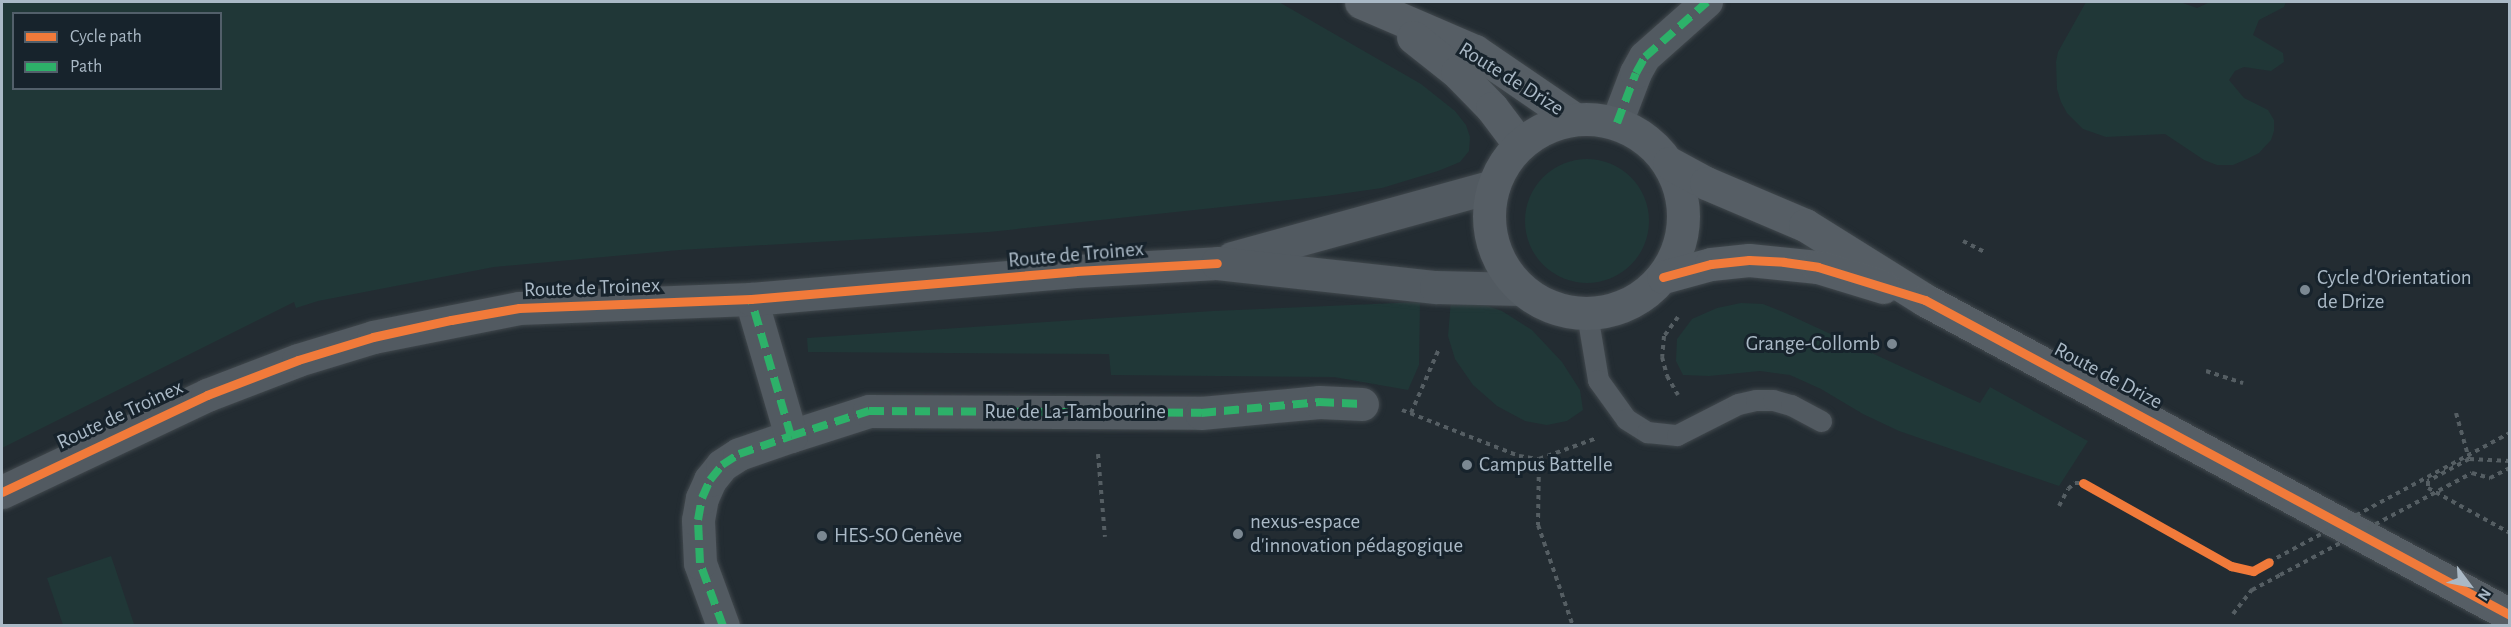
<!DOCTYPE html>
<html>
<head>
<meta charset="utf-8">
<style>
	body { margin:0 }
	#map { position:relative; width:2511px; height:627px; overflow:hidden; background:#232c32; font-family:"Alegreya Sans",sans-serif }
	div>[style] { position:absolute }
	.green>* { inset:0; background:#203737 }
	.round { border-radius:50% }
	.path>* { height:4px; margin-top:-2px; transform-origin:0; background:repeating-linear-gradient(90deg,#555e63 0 4.5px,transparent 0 9px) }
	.roads { filter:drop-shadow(0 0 2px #41484d) drop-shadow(0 0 2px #41484d) }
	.service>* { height:21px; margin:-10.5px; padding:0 10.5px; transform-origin:10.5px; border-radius:10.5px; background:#525a61 }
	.pedestrian>* { height:32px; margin:-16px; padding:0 16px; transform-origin:16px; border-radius:16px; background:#525a61 }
	.minor>* { height:33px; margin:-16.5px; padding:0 16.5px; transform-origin:16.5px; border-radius:16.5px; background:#525a61 }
	.tertiary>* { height:33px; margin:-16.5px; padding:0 16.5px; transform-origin:16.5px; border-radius:16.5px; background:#525a61 }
	.secondary>* { height:33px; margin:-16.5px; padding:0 16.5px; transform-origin:16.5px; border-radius:16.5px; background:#565e65 }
	.secondary>.ring { margin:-16.5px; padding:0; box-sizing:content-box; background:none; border:33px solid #565e65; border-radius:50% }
	.path-bridge>* { height:4px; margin-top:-2px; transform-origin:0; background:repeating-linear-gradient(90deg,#555e63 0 4.5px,transparent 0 9px) }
	.quiet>* { height:8px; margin-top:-4px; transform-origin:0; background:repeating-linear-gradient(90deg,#2db169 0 15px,transparent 0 23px) }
	.cycleway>* { height:9px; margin:-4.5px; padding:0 4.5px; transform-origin:4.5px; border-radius:4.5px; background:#f17a3a }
	.dots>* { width:16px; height:16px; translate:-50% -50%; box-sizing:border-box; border:3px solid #17232c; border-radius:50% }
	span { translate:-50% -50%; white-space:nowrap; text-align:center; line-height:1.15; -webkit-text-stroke:6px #17232c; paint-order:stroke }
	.street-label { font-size:21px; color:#aab9c6 }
	.poi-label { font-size:21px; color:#aab9c6 }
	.left { translate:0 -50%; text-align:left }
	.right { translate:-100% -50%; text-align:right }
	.frame { position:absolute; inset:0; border:3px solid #aab9c6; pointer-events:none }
	.legend { position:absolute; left:12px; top:12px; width:210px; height:78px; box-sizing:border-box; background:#17232c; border:2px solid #525f6a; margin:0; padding:8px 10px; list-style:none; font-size:18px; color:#aab9c6 }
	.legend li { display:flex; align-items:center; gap:12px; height:30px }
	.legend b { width:30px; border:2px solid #525f6a }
	.north { position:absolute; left:2439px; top:555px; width:60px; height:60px; -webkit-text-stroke:4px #17232c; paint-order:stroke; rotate:122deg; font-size:16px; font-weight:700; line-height:24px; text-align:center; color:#aab9c6 }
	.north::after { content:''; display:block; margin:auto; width:21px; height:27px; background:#aab9c6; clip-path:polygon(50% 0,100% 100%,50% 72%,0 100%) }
</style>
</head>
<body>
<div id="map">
	<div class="green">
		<i style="clip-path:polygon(evenodd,2px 2px,1279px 2px,1421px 84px,1455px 111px,1466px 125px,1470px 137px,1469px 151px,1460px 162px,1438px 171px,1382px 188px,1326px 196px,989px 232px,680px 250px,494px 267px,318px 301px,296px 308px,294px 302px,2px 448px,2px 2px,14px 14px,220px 14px,220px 88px,14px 88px,14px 14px)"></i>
		<i style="clip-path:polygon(2086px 2px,2180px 2px,2197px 8px,2210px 2px,2286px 2px,2284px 7px,2259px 20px,2253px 35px,2283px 53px,2284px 62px,2271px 71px,2244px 67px,2235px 71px,2229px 80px,2244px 98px,2268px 110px,2274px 120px,2274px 131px,2271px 140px,2259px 153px,2247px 159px,2233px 165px,2217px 165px,2204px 160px,2165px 134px,2106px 137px,2083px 129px,2067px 113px,2061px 102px,2057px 89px,2056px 62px,2058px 52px)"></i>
		<i class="round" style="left:1525px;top:159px;width:124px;height:124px"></i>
		<i style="clip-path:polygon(1451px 300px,1476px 302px,1502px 311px,1532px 330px,1562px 362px,1580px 390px,1583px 410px,1567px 421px,1547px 425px,1525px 421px,1497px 406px,1473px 385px,1455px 359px,1448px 336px)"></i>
		<i style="clip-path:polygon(1420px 302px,1419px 365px,1408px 390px,1334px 377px,1111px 375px,1109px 354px,808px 352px,807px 338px,1213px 311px)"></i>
		<i style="clip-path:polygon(1741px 303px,1763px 304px,1783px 312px,1980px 403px,1990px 387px,2088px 441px,2059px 486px,1899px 431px,1863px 414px,1821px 389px,1790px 375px,1760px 371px,1709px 376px,1683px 375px,1676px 361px,1677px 339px,1692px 319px,1717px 308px)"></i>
		<i style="clip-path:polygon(111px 556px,134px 624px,63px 625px,47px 578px)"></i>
	</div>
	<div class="path">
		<i style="left:1963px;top:241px;width:25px;rotate:27deg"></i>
		<i style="left:1678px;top:317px;width:24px;rotate:126deg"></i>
		<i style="left:1664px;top:336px;width:21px;rotate:95deg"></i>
		<i style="left:1662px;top:357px;width:20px;rotate:75deg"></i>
		<i style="left:1667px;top:376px;width:22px;rotate:60deg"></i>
		<i style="left:2206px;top:371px;width:39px;rotate:18deg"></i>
		<i style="left:1402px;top:410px;width:126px;rotate:21.5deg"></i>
		<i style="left:1519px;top:456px;width:20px;rotate:9deg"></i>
		<i style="left:1539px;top:459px;width:62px;rotate:-19.9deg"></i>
		<i style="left:1411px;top:413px;width:70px;rotate:-66.4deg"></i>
		<i style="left:2456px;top:413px;width:48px;rotate:74.2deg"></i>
		<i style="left:1098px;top:454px;width:83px;rotate:85.2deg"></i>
		<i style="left:1539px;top:459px;width:66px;rotate:90.9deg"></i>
		<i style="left:1538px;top:525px;width:107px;rotate:70.9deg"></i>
		<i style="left:2510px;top:461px;width:41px;rotate:-177.2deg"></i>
		<i style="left:2469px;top:459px;width:47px;rotate:151.8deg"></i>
		<i style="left:2428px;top:481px;width:7px;rotate:90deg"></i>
		<i style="left:2428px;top:488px;width:94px;rotate:28.8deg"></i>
		<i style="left:2472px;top:473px;width:19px;rotate:16deg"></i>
		<i style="left:2490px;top:478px;width:22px;rotate:-27deg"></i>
		<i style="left:2059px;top:506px;width:19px;rotate:-62deg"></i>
		<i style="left:2068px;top:489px;width:9px;rotate:-41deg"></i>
		<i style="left:2075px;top:483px;width:8px"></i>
		<i style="left:2233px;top:614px;width:31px;rotate:-52deg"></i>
		<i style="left:2252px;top:590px;width:32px;rotate:-28deg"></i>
	</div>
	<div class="roads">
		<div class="service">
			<i style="left:1587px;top:314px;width:67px;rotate:80.5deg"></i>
			<i style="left:1598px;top:380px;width:48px;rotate:54.3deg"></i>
			<i style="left:1626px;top:419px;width:25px;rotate:32deg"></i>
			<i style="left:1647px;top:432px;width:30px;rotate:6deg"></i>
			<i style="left:1677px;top:435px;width:68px;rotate:-26.9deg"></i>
			<i style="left:1738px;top:404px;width:18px;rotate:-13deg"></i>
			<i style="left:1756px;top:400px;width:17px"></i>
			<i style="left:1773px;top:400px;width:19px;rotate:16deg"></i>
			<i style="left:1791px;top:405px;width:34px;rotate:28deg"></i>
		</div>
		<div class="pedestrian">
			<i style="left:1617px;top:123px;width:53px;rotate:-69.2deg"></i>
			<i style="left:1636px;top:73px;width:18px;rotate:-61deg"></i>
			<i style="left:1645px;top:57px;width:83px;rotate:-41.6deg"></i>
		</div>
		<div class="minor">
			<i style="left:791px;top:436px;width:82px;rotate:-17.8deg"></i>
			<i style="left:869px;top:411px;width:332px;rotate:0.3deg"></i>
			<i style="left:1201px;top:413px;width:119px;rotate:-5.3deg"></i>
			<i style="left:1319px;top:402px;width:43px;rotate:2.7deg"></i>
			<i style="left:723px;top:626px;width:67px;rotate:-110.1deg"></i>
			<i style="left:700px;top:563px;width:43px;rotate:-92.7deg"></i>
			<i style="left:698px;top:520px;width:22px;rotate:-80deg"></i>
			<i style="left:702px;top:498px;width:20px;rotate:-66deg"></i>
			<i style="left:710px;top:480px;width:19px;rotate:-51deg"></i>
			<i style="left:722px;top:465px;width:20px;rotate:-33deg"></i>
			<i style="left:739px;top:454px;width:55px;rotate:-19.1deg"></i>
			<i style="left:791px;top:436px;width:143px;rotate:-106.3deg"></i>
		</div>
		<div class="tertiary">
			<i style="left:1232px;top:258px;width:271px;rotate:-15.4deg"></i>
			<i style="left:2px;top:492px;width:227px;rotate:-25.3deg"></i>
			<i style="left:207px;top:395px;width:97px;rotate:-21deg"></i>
			<i style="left:298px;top:360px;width:78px;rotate:-17deg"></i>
			<i style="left:373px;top:337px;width:149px;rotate:-11.2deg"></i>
			<i style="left:519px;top:308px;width:232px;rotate:-2.2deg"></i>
			<i style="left:751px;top:299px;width:326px;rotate:-4.9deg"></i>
			<i style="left:1076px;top:271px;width:141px;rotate:-3.2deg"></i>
			<i style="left:1217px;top:263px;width:220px;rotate:6.3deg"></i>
			<i style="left:1436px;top:287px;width:85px;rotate:1.3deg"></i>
		</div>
		<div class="secondary">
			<i style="left:1361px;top:2px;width:124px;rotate:23.3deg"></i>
			<i style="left:1475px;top:51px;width:119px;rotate:34.4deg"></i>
			<i style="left:1413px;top:37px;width:56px;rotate:38.5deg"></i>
			<i style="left:1457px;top:72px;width:50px;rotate:45.8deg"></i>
			<i style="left:1492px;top:108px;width:46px;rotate:52.9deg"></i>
			<i class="ring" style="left:1489px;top:119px;width:161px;height:161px"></i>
			<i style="left:1669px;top:163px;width:42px;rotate:28.4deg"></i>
			<i style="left:1706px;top:183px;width:108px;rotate:23deg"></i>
			<i style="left:1805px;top:225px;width:142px;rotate:32deg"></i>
			<i style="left:1925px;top:300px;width:664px;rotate:28.3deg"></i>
			<i style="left:1663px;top:277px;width:50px;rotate:-15.2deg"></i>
			<i style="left:1711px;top:264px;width:38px;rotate:-6deg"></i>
			<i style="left:1749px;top:260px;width:69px;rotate:5.8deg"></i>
			<i style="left:1818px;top:267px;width:68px;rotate:17.1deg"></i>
		</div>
	</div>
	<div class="path-bridge">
		<i style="left:2269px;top:562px;width:273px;rotate:-28.2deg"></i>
		<i style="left:2280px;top:575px;width:217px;rotate:-28deg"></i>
	</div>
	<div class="quiet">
		<i style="left:1617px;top:123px;width:53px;rotate:-69.2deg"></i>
		<i style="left:1636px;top:73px;width:18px;rotate:-61deg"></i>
		<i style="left:1645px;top:57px;width:83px;rotate:-41.6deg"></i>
		<i style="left:791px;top:436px;width:82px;rotate:-17.8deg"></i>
		<i style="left:869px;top:411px;width:332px;rotate:0.3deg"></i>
		<i style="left:1201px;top:413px;width:119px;rotate:-5.3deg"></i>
		<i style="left:1319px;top:402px;width:43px;rotate:2.7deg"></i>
		<i style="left:723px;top:626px;width:67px;rotate:-110.1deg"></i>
		<i style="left:700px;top:563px;width:43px;rotate:-92.7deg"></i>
		<i style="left:698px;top:520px;width:22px;rotate:-80deg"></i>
		<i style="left:702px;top:498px;width:20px;rotate:-66deg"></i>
		<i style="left:710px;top:480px;width:19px;rotate:-51deg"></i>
		<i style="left:722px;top:465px;width:20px;rotate:-33deg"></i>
		<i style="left:739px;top:454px;width:55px;rotate:-19.1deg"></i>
		<i style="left:791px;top:436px;width:143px;rotate:-106.3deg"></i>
	</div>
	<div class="cycleway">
		<i style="left:1663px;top:277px;width:50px;rotate:-15.2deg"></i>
		<i style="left:1711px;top:264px;width:38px;rotate:-6deg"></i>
		<i style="left:1749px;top:260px;width:35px;rotate:3deg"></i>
		<i style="left:1784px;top:262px;width:34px;rotate:8deg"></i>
		<i style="left:1818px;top:267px;width:112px;rotate:17.1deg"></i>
		<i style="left:1925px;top:300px;width:664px;rotate:28.3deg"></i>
		<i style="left:2083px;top:483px;width:170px;rotate:29.3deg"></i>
		<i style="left:2231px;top:566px;width:23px;rotate:13deg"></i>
		<i style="left:2253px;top:571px;width:18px;rotate:-29deg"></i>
		<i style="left:2px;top:492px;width:227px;rotate:-25.3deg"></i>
		<i style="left:207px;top:395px;width:97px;rotate:-21deg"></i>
		<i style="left:298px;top:360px;width:78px;rotate:-17deg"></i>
		<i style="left:373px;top:337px;width:80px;rotate:-12.3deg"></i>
		<i style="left:451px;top:320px;width:69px;rotate:-10deg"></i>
		<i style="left:519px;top:308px;width:232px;rotate:-2.2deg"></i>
		<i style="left:751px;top:299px;width:326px;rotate:-4.9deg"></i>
		<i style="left:1076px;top:271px;width:141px;rotate:-3.2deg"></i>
	</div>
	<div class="dots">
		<i style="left:2305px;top:290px;background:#7b8892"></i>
		<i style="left:1892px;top:344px;background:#7b8892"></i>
		<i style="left:1467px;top:465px;background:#7b8892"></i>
		<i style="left:1238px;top:534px;background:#7b8892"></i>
		<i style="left:822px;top:536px;background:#7b8892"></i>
	</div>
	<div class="street-label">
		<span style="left:1511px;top:79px;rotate:32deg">Route de Drize</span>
		<span style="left:1076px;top:255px;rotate:-5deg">Route de Troinex</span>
		<span style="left:592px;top:288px;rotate:-2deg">Route de Troinex</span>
		<span style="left:2108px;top:376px;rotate:28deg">Route de Drize</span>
		<span style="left:1075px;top:412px">Rue de La-Tambourine</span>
		<span style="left:120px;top:415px;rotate:-25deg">Route de Troinex</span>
	</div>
	<div class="poi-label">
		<span class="left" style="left:2317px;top:290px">Cycle d'Orientation<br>de Drize</span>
		<span class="right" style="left:1880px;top:344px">Grange-Collomb</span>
		<span class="left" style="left:1479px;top:465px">Campus Battelle</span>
		<span class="left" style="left:1250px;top:534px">nexus-espace<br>d'innovation pédagogique</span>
		<span class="left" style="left:834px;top:536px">HES-SO Genève</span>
	</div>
	<div class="frame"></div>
	<ul class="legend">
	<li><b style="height:8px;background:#f17a3a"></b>Cycle path</li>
	<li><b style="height:8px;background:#2db169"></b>Path</li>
	</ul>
	<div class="north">N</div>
</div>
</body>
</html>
